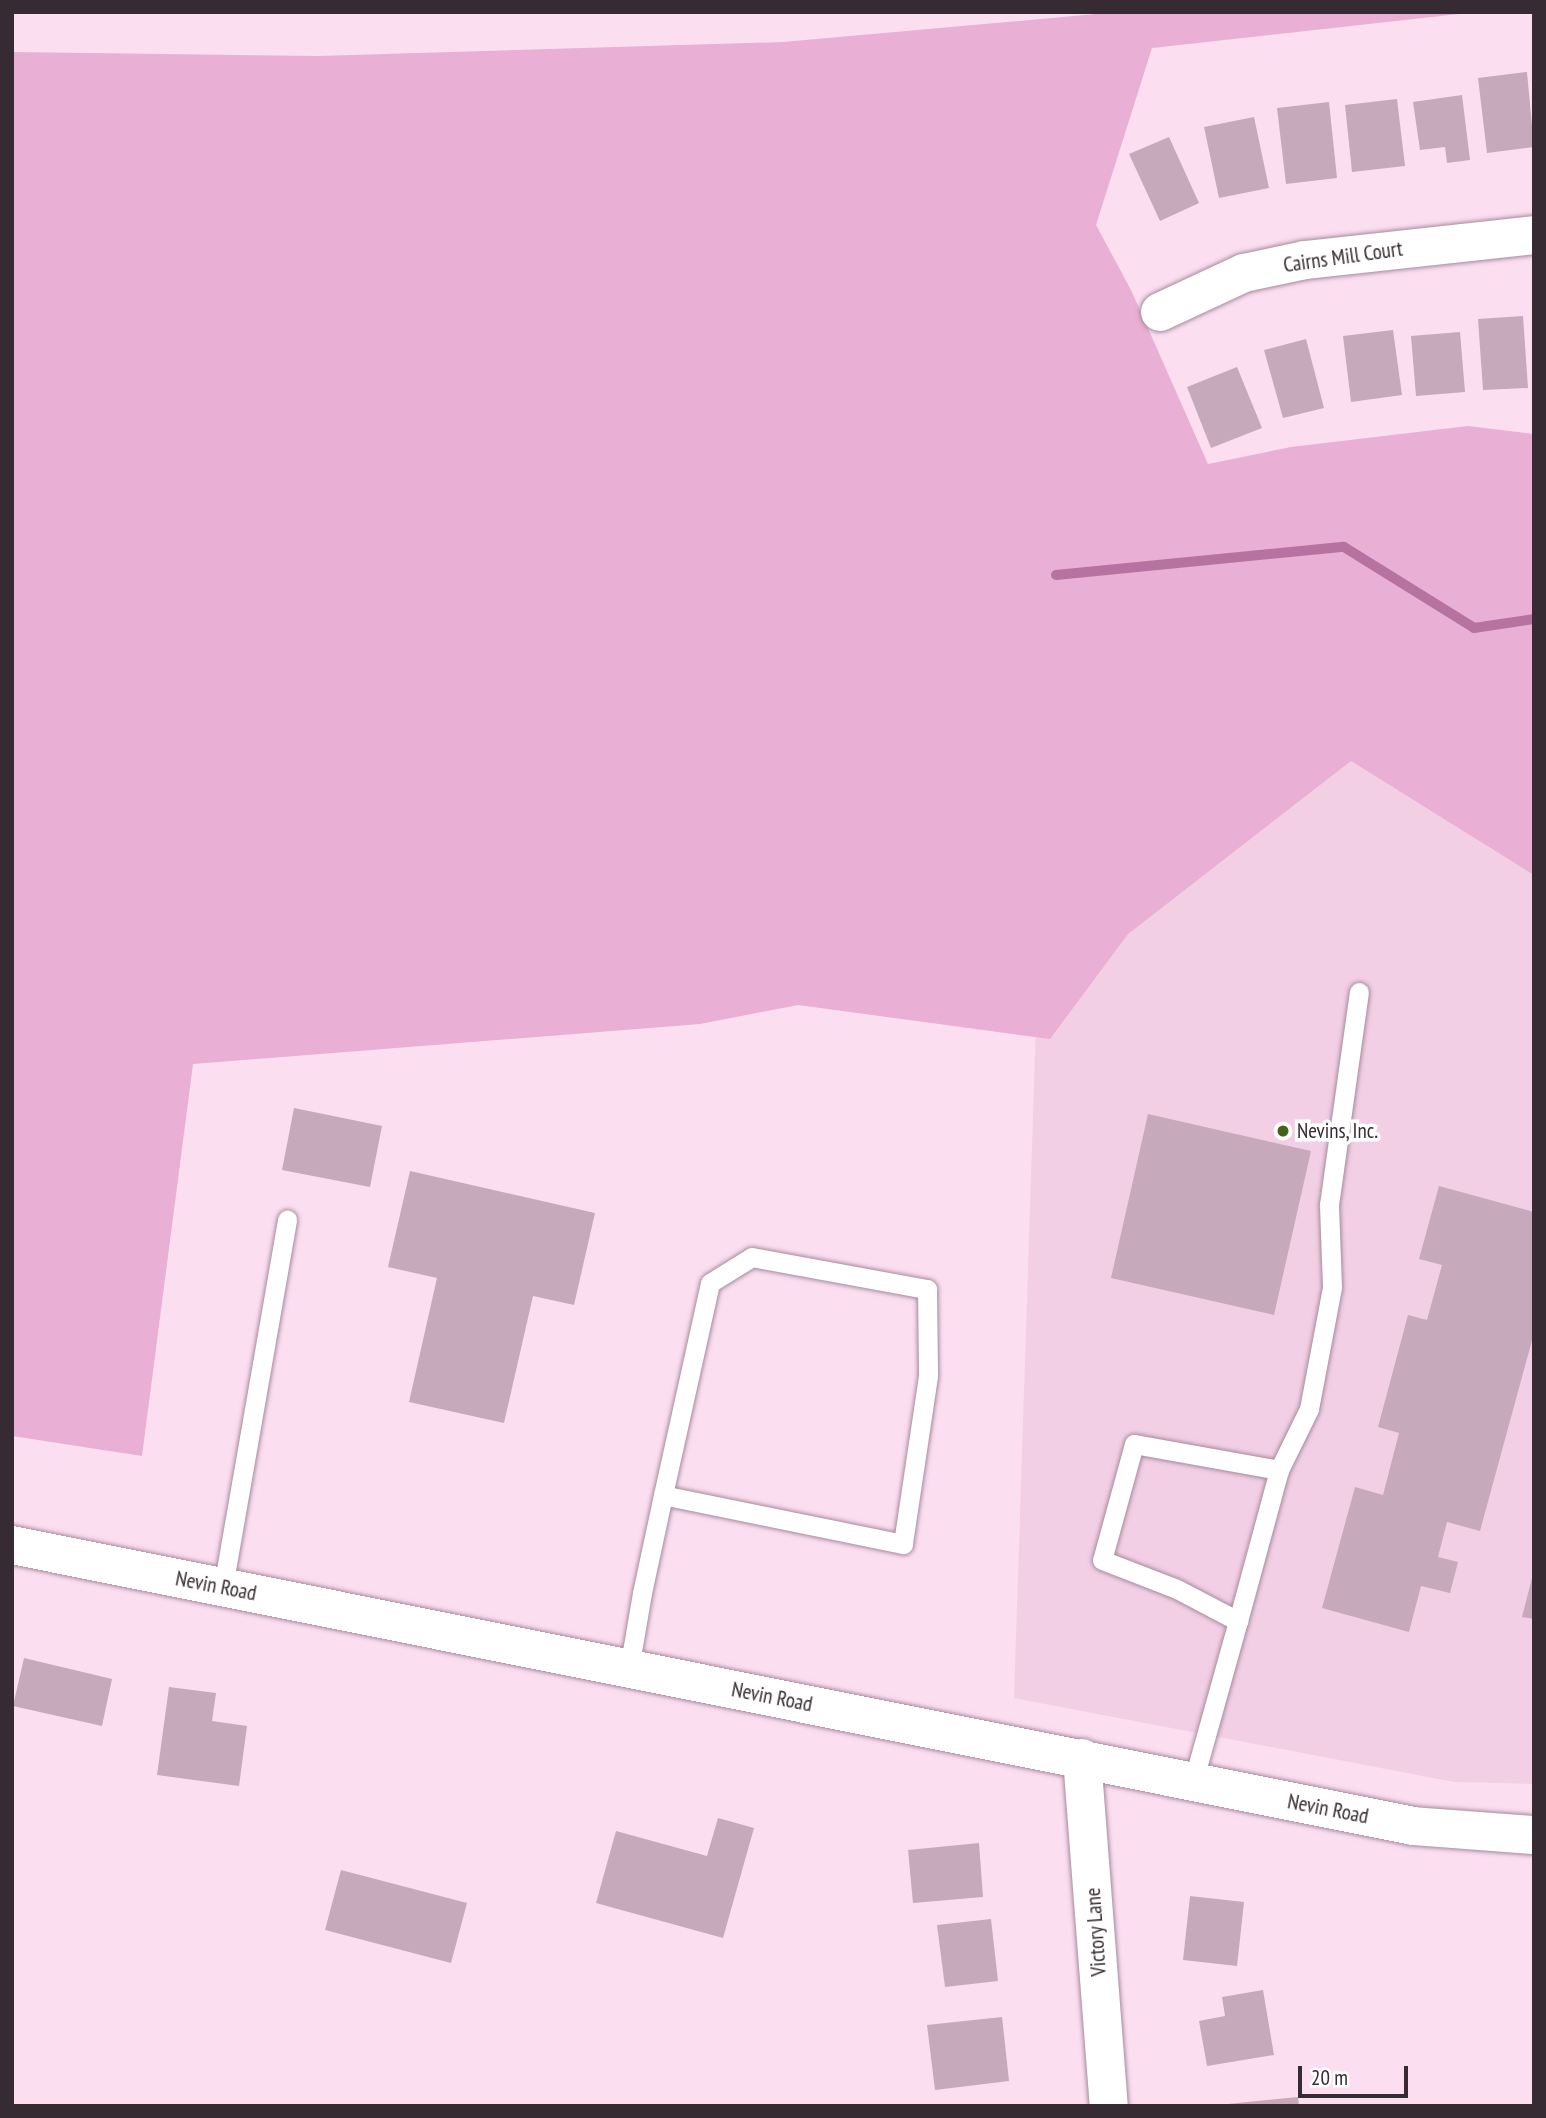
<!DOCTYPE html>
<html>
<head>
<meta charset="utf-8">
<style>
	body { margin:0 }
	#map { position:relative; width:1546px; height:2118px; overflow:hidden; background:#fcdef1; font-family:"PT Sans Narrow",sans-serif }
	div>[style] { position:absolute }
	.built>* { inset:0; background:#f3cfe5 }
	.green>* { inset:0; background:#e9afd5 }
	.stream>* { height:10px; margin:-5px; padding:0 5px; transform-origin:5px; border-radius:5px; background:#b673a0 }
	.building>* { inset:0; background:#c6a9bb }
	.roads { filter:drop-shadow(0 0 2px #a68b9c) drop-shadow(0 0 2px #a68b9c) }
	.service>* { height:19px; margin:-9.5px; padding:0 9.5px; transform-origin:9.5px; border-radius:9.5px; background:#fff }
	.minor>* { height:38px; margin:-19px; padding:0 19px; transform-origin:19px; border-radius:19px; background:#fff }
	.tertiary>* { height:38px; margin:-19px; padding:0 19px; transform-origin:19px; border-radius:19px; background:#fff }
	.dots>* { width:19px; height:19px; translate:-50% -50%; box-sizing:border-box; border:4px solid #fff; border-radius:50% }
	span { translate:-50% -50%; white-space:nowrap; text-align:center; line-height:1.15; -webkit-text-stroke:7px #fff; paint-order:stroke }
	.street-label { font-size:21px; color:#362b32 }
	.poi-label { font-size:21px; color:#362b32 }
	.left { translate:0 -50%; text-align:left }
	.frame { position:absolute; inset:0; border:14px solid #362b32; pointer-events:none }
	.scale { position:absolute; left:1298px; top:2066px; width:110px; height:32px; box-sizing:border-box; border:4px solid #362b32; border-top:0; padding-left:9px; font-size:21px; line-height:24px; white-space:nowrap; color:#362b32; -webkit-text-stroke:5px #fff; paint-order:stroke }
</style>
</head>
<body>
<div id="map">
	<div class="built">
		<i style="clip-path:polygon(1052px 532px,1534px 565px,1534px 1784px,1454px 1782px,1014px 1698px)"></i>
	</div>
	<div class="green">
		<i style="clip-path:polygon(1118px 12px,1477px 12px,1152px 48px,1096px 225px,1131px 290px,1208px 464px,1291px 447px,1468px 426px,1534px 434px,1534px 875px,1351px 761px,1128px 934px,1050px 1039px,798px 1005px,700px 1024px,193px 1064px,142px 1456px,12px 1436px,12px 52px,318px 56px,783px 42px)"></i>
	</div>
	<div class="stream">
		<i style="left:1056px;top:575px;width:289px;rotate:-5.6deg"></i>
		<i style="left:1344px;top:547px;width:153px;rotate:31.9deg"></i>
		<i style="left:1474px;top:628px;width:61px;rotate:-8.5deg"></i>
	</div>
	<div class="building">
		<i style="clip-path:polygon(1527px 72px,1534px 147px,1487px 153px,1478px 78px)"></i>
		<i style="clip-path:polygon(1462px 95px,1470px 160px,1447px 163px,1445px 147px,1420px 150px,1413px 102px)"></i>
		<i style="clip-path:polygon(1397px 99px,1405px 166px,1352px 172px,1345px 105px)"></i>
		<i style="clip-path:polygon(1329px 102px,1337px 178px,1286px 184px,1277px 108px)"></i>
		<i style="clip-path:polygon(1254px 117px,1269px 188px,1219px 198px,1204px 127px)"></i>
		<i style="clip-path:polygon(1169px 137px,1199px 203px,1160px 221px,1129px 154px)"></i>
		<i style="clip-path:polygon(1523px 316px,1528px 388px,1483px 390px,1478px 319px)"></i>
		<i style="clip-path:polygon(1393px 330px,1402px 395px,1351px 402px,1343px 336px)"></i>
		<i style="clip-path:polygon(1460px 332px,1465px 392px,1416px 396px,1411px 336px)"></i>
		<i style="clip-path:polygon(1306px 339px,1324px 408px,1283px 418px,1264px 350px)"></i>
		<i style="clip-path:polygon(1237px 367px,1262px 428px,1211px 448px,1187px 387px)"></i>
		<i style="clip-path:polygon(294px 1108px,382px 1126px,370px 1187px,282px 1170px)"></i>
		<i style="clip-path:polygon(1148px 1114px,1311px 1151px,1274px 1315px,1111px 1278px)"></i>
		<i style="clip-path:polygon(410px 1171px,595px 1213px,574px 1305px,533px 1296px,504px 1423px,409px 1402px,437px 1278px,388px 1267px)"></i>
		<i style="clip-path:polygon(1439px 1186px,1534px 1212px,1534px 1333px,1480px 1531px,1447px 1522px,1438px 1557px,1458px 1562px,1450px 1593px,1421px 1586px,1409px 1632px,1322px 1608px,1355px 1487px,1383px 1495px,1399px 1433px,1378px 1427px,1408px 1315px,1427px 1320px,1442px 1265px,1419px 1259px)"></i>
		<i style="clip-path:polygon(1533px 1574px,1534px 1574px,1534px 1619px,1522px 1617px)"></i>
		<i style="clip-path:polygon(24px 1658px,112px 1679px,102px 1726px,13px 1706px)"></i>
		<i style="clip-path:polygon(169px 1687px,216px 1693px,212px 1721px,247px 1726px,239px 1786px,157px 1775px)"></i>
		<i style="clip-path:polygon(718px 1818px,754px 1828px,723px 1938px,596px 1903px,616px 1831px,707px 1856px)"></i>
		<i style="clip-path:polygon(979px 1843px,983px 1897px,913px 1903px,908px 1850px)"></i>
		<i style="clip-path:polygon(341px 1870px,467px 1903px,451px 1963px,325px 1930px)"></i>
		<i style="clip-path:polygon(1190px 1896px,1244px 1902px,1237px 1966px,1183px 1960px)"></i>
		<i style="clip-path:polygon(991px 1919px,998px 1981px,945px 1987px,937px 1925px)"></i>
		<i style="clip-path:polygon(1263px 1990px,1274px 2055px,1207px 2066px,1199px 2021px,1225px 2016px,1222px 1997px)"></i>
		<i style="clip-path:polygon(1002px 2017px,1009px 2081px,935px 2090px,927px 2025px)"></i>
		<i style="clip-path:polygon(1298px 2097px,1299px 2106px,1228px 2106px,1228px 2104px)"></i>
	</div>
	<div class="roads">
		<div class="service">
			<i style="left:1279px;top:1470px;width:68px;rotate:-63.8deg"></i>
			<i style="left:1309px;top:1409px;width:124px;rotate:-79.3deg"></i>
			<i style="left:1332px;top:1287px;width:82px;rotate:-92.1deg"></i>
			<i style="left:1329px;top:1205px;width:215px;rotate:-82deg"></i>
			<i style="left:223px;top:1587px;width:373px;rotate:-80.1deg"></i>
			<i style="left:629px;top:1669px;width:77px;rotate:-80.3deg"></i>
			<i style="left:642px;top:1593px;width:100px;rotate:-77.9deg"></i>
			<i style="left:663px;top:1495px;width:217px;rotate:-77.5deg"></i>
			<i style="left:710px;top:1283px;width:49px;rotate:-31.8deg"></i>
			<i style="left:752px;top:1257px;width:178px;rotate:10.4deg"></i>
			<i style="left:927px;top:1289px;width:87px;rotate:89.3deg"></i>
			<i style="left:928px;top:1376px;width:170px;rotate:98.5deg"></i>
			<i style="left:903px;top:1544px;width:245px;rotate:-168.5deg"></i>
			<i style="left:1193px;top:1782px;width:167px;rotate:-74.4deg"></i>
			<i style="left:1238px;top:1621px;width:156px;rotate:-74.8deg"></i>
			<i style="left:1279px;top:1470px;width:147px;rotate:-169.8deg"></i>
			<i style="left:1134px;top:1444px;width:120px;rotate:105.4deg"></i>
			<i style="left:1102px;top:1560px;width:80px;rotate:21.1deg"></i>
			<i style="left:1177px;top:1589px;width:69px;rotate:27.7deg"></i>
		</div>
		<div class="minor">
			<i style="left:1160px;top:312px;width:93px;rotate:-24.9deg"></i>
			<i style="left:1244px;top:273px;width:62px;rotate:-12deg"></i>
			<i style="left:1305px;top:260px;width:230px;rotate:-6.2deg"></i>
			<i style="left:1082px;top:1758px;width:349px;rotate:85.6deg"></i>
		</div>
		<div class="tertiary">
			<i style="left:12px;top:1545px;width:1429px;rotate:11.34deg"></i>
			<i style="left:1413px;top:1826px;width:121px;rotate:4.3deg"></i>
		</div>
	</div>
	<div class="dots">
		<i style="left:1283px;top:1131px;background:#446318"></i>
	</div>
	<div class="street-label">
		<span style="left:1343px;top:257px;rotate:-8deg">Cairns Mill Court</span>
		<span style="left:216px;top:1586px;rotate:11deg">Nevin Road</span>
		<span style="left:772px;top:1697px;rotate:11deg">Nevin Road</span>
		<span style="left:1328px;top:1809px;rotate:11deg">Nevin Road</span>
		<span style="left:1096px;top:1932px;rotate:-94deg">Victory Lane</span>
	</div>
	<div class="poi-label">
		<span class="left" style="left:1297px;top:1131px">Nevins, Inc.</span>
	</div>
	<div class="frame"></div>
	<div class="scale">20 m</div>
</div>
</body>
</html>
